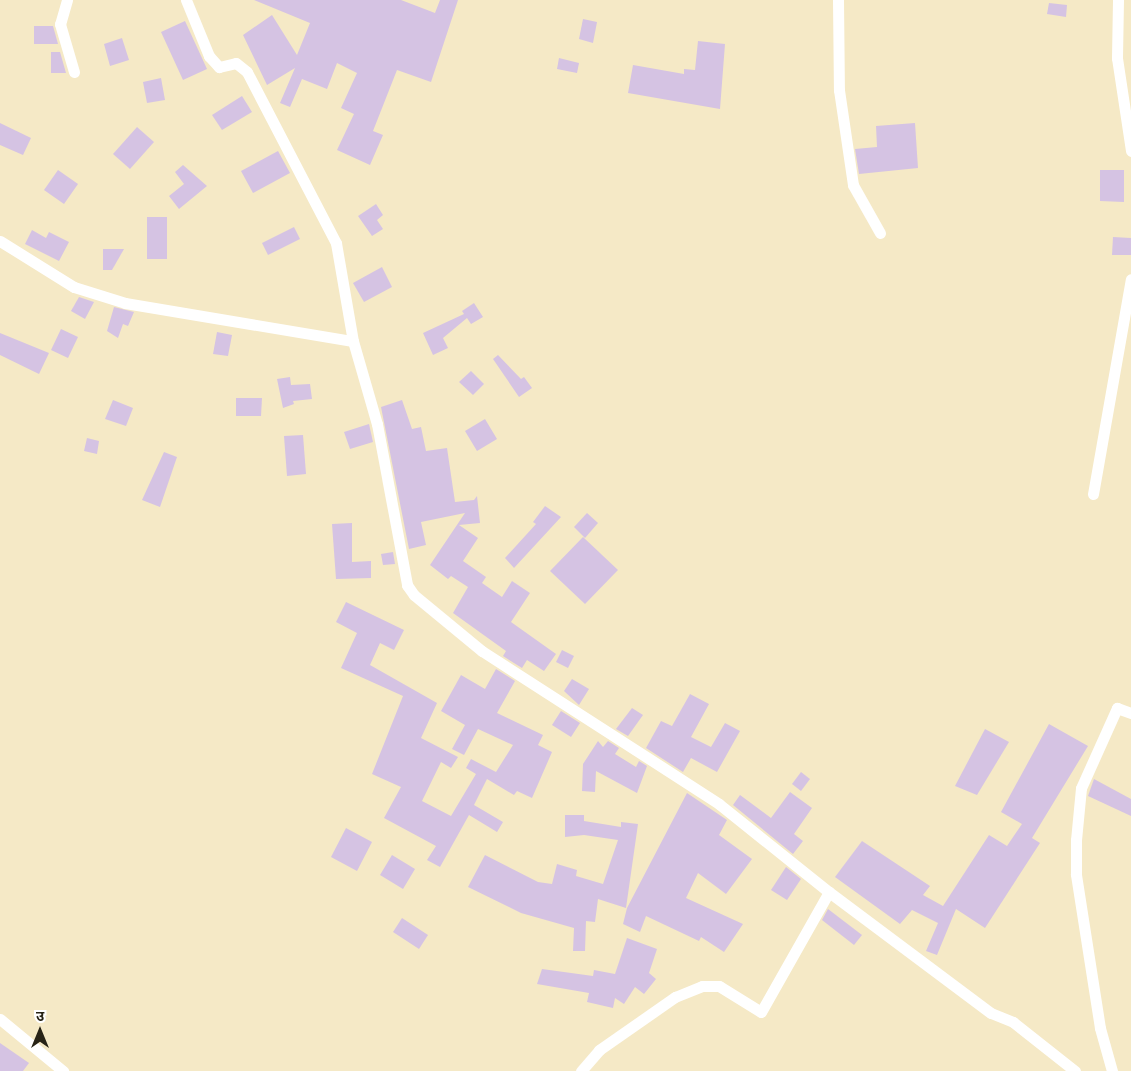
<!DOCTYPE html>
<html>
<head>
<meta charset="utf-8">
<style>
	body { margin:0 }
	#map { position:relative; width:1131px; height:1071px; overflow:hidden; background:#f5e9c6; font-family:"IBM Plex Sans","Noto Sans Devanagari",sans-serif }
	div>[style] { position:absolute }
	.building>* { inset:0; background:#d5c3e3 }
	.street>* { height:11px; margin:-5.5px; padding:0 5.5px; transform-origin:5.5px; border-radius:5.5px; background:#fff }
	span { translate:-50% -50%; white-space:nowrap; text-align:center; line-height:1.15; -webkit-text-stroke:5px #fff; paint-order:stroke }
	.north { position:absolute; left:15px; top:1006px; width:50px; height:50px; -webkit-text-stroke:4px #fff; paint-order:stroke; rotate:0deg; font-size:14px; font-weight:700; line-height:20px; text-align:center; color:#272316 }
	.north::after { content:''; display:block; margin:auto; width:18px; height:22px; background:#272316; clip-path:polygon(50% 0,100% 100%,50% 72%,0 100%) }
</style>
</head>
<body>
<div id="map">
	<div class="building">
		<i style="clip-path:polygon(254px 0,401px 0,435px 13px,440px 0,458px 0,431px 82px,397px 70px,373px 131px,383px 135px,370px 165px,337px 150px,354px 114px,341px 108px,357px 73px,337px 63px,327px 89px,302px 79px,290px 107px,280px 103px,295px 68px,267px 85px,243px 35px,272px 15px,297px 55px,310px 23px)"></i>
		<i style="clip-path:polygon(1049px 3px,1067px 5px,1066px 17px,1047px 14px)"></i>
		<i style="clip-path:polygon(583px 19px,597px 22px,593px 43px,579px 39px)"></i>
		<i style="clip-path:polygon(185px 21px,207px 69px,183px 80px,161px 32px)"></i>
		<i style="clip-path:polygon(34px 26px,53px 26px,58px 44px,34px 44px)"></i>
		<i style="clip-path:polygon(122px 38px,129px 60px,110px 66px,104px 44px)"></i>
		<i style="clip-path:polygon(698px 41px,725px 44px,720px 109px,628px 93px,633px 65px,684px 74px,684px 69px,695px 70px)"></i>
		<i style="clip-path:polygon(51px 52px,60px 52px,66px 73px,51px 73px)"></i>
		<i style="clip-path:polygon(559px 58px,579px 63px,577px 73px,557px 69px)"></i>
		<i style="clip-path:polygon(161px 78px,165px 100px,147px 103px,143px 82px)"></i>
		<i style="clip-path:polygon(242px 96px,252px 112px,222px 130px,212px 115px)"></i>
		<i style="clip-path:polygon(0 123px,31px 138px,23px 155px,0 145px)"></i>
		<i style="clip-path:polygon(915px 123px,918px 168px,859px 174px,855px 149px,877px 147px,876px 126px)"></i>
		<i style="clip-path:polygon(137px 127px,154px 142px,130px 169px,113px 154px)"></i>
		<i style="clip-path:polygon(278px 151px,290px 173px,253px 193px,241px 171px)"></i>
		<i style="clip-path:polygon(183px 165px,207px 186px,179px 209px,169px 196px,184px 184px,175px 172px)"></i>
		<i style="clip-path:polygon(58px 170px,78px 184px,64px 204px,44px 190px)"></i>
		<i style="clip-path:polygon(1100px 170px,1124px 170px,1124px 202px,1100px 201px)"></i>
		<i style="clip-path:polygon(376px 204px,383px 215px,377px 220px,383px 229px,372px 236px,358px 216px)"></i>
		<i style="clip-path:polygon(147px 217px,167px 217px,167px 259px,147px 259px)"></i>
		<i style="clip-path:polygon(294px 227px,300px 239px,268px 255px,262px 243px)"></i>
		<i style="clip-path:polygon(32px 230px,46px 238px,49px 232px,69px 242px,59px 261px,25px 244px)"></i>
		<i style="clip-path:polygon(1113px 237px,1131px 238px,1131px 255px,1112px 255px)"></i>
		<i style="clip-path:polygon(103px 249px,124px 249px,112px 270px,103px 270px)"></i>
		<i style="clip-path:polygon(382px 267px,392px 287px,364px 302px,353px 283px)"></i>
		<i style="clip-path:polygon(79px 297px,94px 302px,85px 319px,71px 311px)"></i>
		<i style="clip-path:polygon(474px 303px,483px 317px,471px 324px,467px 318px,443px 338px,448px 348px,433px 355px,423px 333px,464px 314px,462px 311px)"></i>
		<i style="clip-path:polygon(114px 307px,134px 312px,128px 326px,123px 324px,118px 338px,107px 331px)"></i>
		<i style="clip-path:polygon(61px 329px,78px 337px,68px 358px,51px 350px)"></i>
		<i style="clip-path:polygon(217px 332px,232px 335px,228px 356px,213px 354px)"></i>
		<i style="clip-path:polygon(0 333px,49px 353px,39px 374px,0 355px)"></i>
		<i style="clip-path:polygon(498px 355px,521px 379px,524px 377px,532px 388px,519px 397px,493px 359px)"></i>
		<i style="clip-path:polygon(471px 371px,484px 384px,473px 395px,459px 382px)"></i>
		<i style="clip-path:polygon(290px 377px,291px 385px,310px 384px,312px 399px,293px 401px,294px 404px,283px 408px,277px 379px)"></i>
		<i style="clip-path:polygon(236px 398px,262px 398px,261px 416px,236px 416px)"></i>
		<i style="clip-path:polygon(113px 400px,133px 408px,126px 426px,105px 419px)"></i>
		<i style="clip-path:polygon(402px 400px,412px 429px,421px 427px,426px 451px,447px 448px,455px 502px,474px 500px,477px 496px,480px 523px,459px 525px,478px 538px,463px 561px,486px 577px,482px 583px,502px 597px,512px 581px,530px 593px,511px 622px,556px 654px,544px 671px,527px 660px,522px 668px,503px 656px,506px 651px,453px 613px,468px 587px,451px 576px,448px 579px,430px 565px,465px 513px,421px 522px,426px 545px,409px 549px,381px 407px)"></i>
		<i style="clip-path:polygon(485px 419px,497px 439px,477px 451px,465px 431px)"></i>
		<i style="clip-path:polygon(369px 424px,373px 442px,350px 449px,344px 432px)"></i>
		<i style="clip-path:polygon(303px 435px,306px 474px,287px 476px,284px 436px)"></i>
		<i style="clip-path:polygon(87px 438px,99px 441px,97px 454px,84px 451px)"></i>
		<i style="clip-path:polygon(164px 452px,177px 457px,160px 507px,142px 500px)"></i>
		<i style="clip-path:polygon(545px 506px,561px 517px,514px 568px,505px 558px,536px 524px,533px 522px)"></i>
		<i style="clip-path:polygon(587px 513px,598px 523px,585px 538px,574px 527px)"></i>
		<i style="clip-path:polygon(352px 523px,352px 562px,371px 561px,371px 578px,336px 579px,332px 524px)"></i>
		<i style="clip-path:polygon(583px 537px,618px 570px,585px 604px,550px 571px)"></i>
		<i style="clip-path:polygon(393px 552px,395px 564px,383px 565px,381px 554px)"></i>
		<i style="clip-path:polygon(346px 602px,404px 630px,394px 650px,380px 643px,370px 665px,437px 703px,421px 738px,458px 757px,451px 768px,441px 762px,422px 801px,451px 816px,476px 774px,466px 768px,471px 759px,496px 772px,513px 745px,478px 729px,464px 755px,452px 749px,465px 725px,441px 711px,461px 675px,485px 689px,496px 669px,515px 681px,497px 713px,543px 735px,538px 745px,552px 752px,532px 798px,517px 791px,514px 795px,487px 779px,474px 805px,503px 822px,497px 832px,469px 815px,440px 867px,427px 860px,436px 846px,384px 818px,401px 787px,372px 774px,403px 696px,341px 668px,357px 633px,336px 622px)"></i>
		<i style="clip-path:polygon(562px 650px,574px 656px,568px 668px,556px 662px)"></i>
		<i style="clip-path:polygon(572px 679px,589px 689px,579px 705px,564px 691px)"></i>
		<i style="clip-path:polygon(690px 694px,709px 704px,691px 737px,711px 747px,725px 723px,740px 731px,717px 772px,691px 758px,683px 772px,646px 748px,661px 721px,672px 726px)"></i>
		<i style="clip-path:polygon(632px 708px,643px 715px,628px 736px,616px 729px)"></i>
		<i style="clip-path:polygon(561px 711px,580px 723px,571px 737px,552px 725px)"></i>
		<i style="clip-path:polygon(1049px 724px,1088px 746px,1032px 838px,1040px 843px,985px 928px,956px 909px,937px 955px,926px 951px,938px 923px,912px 910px,900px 924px,835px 877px,862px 841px,930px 886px,923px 895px,943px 906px,989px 835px,1007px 846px,1022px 824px,1001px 812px)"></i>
		<i style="clip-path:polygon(985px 729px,1009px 742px,977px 795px,955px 786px)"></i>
		<i style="clip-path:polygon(598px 741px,603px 747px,608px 741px,619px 748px,615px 754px,636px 767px,639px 761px,647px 766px,637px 793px,596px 771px,595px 792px,582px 791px,583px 764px)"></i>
		<i style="clip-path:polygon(801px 772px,810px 779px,801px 791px,792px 784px)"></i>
		<i style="clip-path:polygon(1094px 779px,1131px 799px,1131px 816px,1088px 796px)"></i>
		<i style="clip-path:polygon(790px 792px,812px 808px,794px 834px,803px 841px,793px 854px,733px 805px,740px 795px,771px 818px)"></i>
		<i style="clip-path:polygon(687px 793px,727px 820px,719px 835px,752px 859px,726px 894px,698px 873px,686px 898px,743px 924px,724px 952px,701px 937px,699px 941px,646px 916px,640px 932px,623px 924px,627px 908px)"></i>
		<i style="clip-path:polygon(565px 815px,584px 815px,584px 821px,621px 827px,621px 822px,638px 824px,626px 908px,598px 899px,595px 922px,586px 921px,585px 951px,573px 951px,574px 928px,521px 913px,468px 887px,485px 855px,538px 882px,552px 884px,557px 864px,577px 870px,576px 876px,603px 884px,618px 840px,584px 835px,565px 837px)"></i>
		<i style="clip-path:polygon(346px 828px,372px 842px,357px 871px,331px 857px)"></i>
		<i style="clip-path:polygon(392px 855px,415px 869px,403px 889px,380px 875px)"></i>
		<i style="clip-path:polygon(786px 867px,801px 879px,787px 900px,771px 890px)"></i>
		<i style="clip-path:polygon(828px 909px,862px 935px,854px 945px,822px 920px)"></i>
		<i style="clip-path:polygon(402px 918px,428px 935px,419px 949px,393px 932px)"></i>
		<i style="clip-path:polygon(627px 938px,657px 949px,649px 973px,656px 979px,644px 994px,635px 987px,624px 1004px,615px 998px,613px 1008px,587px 1002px,589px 993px,537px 984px,542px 969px,593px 976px,594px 970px,615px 974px)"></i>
		<i style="clip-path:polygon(0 1043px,29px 1063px,23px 1071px,0 1071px)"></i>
	</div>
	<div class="street">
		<i style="left:67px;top:0;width:25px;rotate:106deg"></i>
		<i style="left:60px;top:24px;width:50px;rotate:73.7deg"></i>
		<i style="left:186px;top:0;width:61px;rotate:67.7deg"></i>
		<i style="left:209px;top:56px;width:15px;rotate:48deg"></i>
		<i style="left:219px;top:67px;width:17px;rotate:-13deg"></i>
		<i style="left:236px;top:63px;width:14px;rotate:39deg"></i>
		<i style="left:247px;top:72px;width:193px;rotate:62.5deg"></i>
		<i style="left:336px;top:243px;width:99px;rotate:80.2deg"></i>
		<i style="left:353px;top:341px;width:86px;rotate:73.9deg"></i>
		<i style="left:377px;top:424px;width:164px;rotate:79.4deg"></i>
		<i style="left:407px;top:585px;width:12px;rotate:55deg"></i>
		<i style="left:414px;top:595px;width:88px;rotate:39.5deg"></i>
		<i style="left:482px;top:651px;width:282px;rotate:32.8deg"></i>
		<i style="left:719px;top:804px;width:141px;rotate:38.7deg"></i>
		<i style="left:829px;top:892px;width:202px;rotate:36.8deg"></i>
		<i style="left:991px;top:1013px;width:24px;rotate:22deg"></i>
		<i style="left:1013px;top:1022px;width:79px;rotate:38.3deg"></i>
		<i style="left:838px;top:0;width:90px;rotate:89.4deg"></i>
		<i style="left:839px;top:90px;width:96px;rotate:81.6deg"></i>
		<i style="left:853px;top:185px;width:55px;rotate:60.6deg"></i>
		<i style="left:1118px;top:0;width:58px;rotate:91deg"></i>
		<i style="left:1117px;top:58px;width:94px;rotate:81.4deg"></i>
		<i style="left:0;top:241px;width:87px;rotate:31.9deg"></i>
		<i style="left:74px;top:287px;width:53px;rotate:17.4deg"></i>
		<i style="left:125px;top:303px;width:231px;rotate:9.5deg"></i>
		<i style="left:1093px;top:494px;width:218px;rotate:-80deg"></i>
		<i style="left:0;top:1019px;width:82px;rotate:39.5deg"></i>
		<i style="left:581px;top:1071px;width:28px;rotate:-49deg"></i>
		<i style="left:599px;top:1050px;width:93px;rotate:-34.9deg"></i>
		<i style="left:675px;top:997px;width:29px;rotate:-22deg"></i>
		<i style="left:702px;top:986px;width:17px"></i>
		<i style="left:719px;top:986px;width:49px;rotate:31.8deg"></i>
		<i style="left:761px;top:1012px;width:138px;rotate:-60.5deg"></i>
		<i style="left:1112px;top:1071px;width:45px;rotate:-105.6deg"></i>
		<i style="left:1100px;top:1028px;width:156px;rotate:-98.9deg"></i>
		<i style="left:1076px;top:874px;width:34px;rotate:-90deg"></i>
		<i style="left:1076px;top:840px;width:52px;rotate:-84.5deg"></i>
		<i style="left:1081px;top:788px;width:88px;rotate:-65.8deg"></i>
		<i style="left:1117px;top:708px;width:15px;rotate:20deg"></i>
	</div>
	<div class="north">उ</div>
</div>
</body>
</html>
